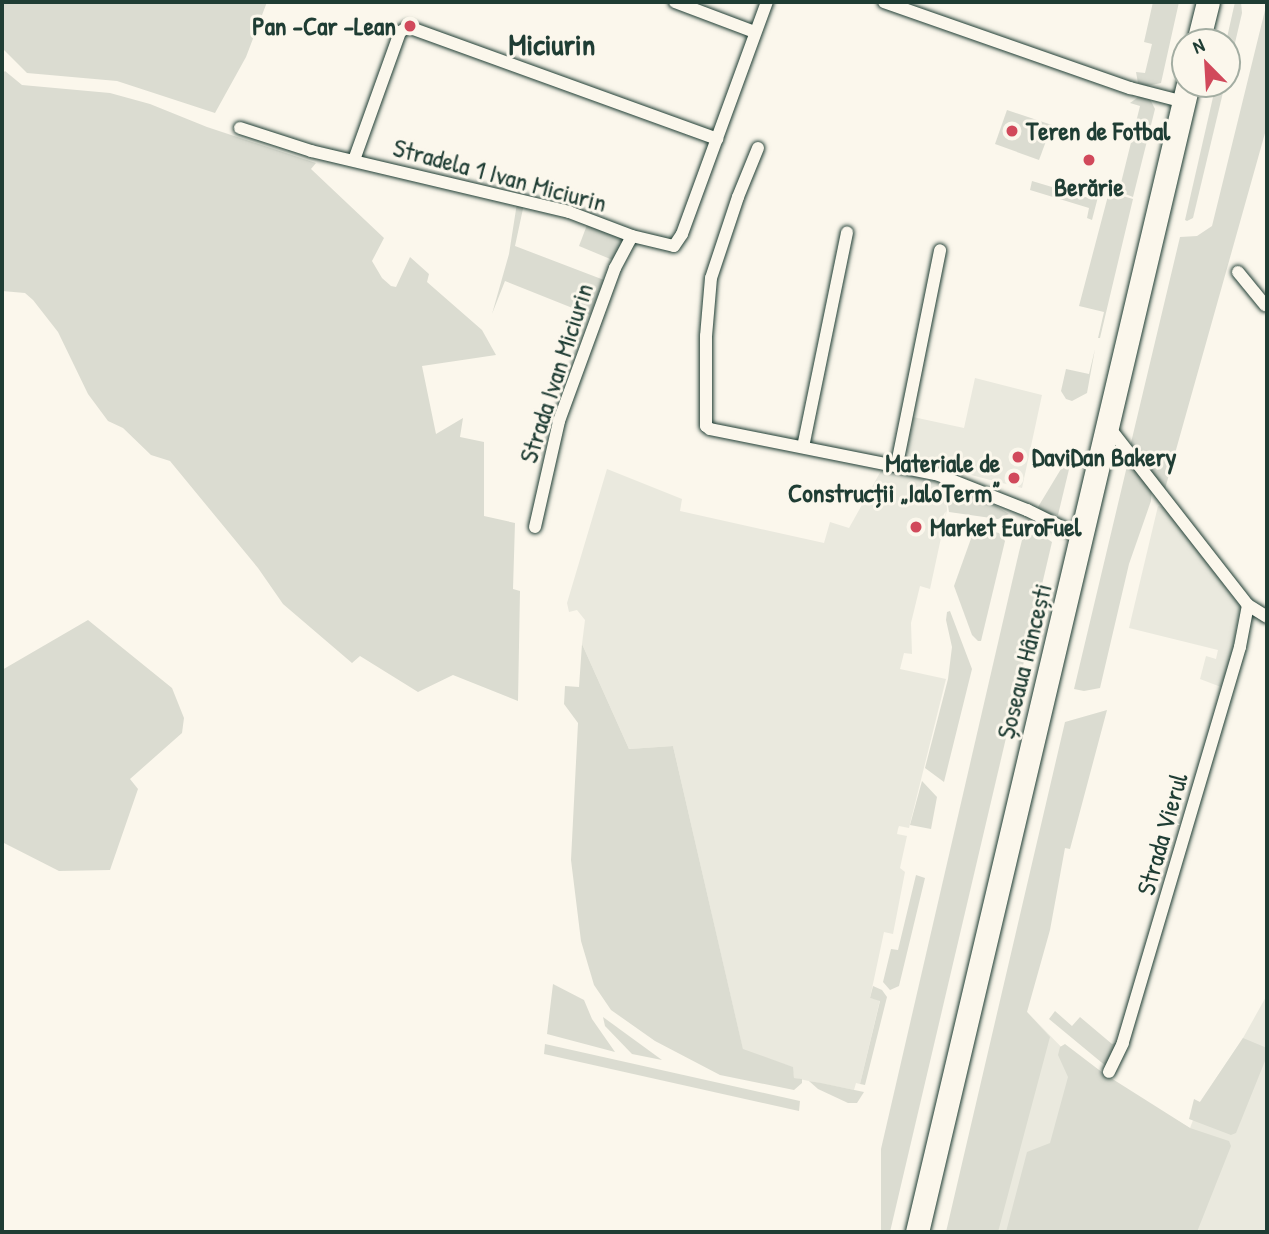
<!DOCTYPE html>
<html>
<head>
<meta charset="utf-8">
<style>
	body { margin:0 }
	#map { position:relative; width:1269px; height:1234px; overflow:hidden; background:#fbf7ec; font-family:"Patrick Hand",sans-serif }
	div>[style] { position:absolute }
	.built>* { inset:0; background:#eae9de }
	.green>* { inset:0; background:#dbdcd1 }
	.roads { filter:drop-shadow(0 0 2px #1f3d34) drop-shadow(0 0 2px #1f3d34) }
	.street>* { height:12px; margin:-6px; padding:0 6px; transform-origin:6px; border-radius:6px; background:#fbf7ec }
	.highway>* { height:23px; margin:-11.5px; padding:0 11.5px; transform-origin:11.5px; border-radius:11.5px; background:#fbf7ec }
	.dots>* { width:19px; height:19px; translate:-50% -50%; box-sizing:border-box; border:4px solid #fbf7ec; border-radius:50% }
	span { translate:-50% -50%; white-space:nowrap; text-align:center; line-height:1.15; -webkit-text-stroke:6px #fbf7ec; paint-order:stroke }
	.poi-label { font-size:26px; color:#1f3d34; font-weight:700 }
	.right { translate:-100% -50%; text-align:right }
	.left { translate:0 -50%; text-align:left }
	.street-label { font-size:26px; color:#1f3d34 }
	.quarter-label { font-size:30px; color:#1f3d34; font-weight:700 }
	.frame { position:absolute; inset:0; border:4px solid #1f3d34; pointer-events:none }
	.north { position:absolute; left:1171px; top:28px; width:70px; height:70px; box-sizing:border-box; background:#fbf7ec; border:2px solid #a3ada2; border-radius:50%; rotate:336deg; font-size:19px; font-weight:700; line-height:28px; text-align:center; color:#1f3d34 }
	.north::after { content:''; display:block; margin:auto; width:24px; height:32px; background:#d1495b; clip-path:polygon(50% 0,100% 100%,50% 72%,0 100%) }
</style>
</head>
<body>
<div id="map">
	<div class="built">
		<i style="clip-path:polygon(975px 378px,1042px 395px,1022px 488px,912px 460px,907px 452px,913px 417px,964px 428px)"></i>
		<i style="clip-path:polygon(607px 469px,682px 499px,680px 511px,824px 543px,830px 522px,849px 528px,882px 469px,945px 484px,947px 510px,930px 589px,920px 586px,911px 623px,912px 654px,904px 653px,900px 669px,946px 679px,909px 828px,899px 826px,898px 829px,897px 834px,907px 836px,900px 868px,905px 872px,893px 934px,884px 932px,870px 998px,880px 1000px,860px 1084px,856px 1083px,854px 1090px,794px 1078px,792px 1067px,743px 1050px,673px 746px,629px 749px,582px 644px,585px 620px,577px 610px,569px 612px,567px 603px)"></i>
		<i style="clip-path:polygon(1158px 506px,1164px 507px,1240px 606px,1232px 653px,1221px 687px,1200px 679px,1206px 656px,1216px 659px,1218px 650px,1129px 628px)"></i>
		<i style="clip-path:polygon(1267px 995px,1267px 1232px,969px 1232px,1027px 1012px,1073px 1059px,1190px 1128px,1200px 1102px,1243px 1038px)"></i>
	</div>
	<div class="green">
		<i style="clip-path:polygon(2px 2px,267px 2px,246px 57px,215px 113px,117px 81px,27px 73px,2px 48px)"></i>
		<i style="clip-path:polygon(1153px 2px,1179px 2px,1161px 83px,1147px 86px,1138px 83px,1136px 72px,1145px 73px,1152px 44px,1144px 42px)"></i>
		<i style="clip-path:polygon(1235px 2px,1241px 2px,1242px 13px,1227px 77px,1226px 42px)"></i>
		<i style="clip-path:polygon(1267px 2px,1267px 126px,1165px 489px,1130px 447px,1180px 237px,1197px 236px,1212px 226px)"></i>
		<i style="clip-path:polygon(5px 71px,22px 85px,110px 93px,150px 104px,207px 127px,316px 163px,311px 169px,384px 238px,372px 261px,382px 278px,391px 286px,396px 287px,410px 257px,429px 274px,427px 282px,482px 330px,496px 355px,422px 366px,436px 434px,463px 418px,460px 437px,484px 442px,484px 516px,515px 523px,513px 589px,520px 591px,518px 701px,453px 675px,418px 692px,360px 656px,352px 663px,283px 604px,258px 568px,170px 461px,151px 455px,123px 428px,108px 421px,88px 394px,58px 332px,33px 300px,25px 293px,2px 291px,2px 74px)"></i>
		<i style="clip-path:polygon(1216px 84px,1225px 84px,1193px 218px,1187px 221px,1185px 220px)"></i>
		<i style="clip-path:polygon(1141px 95px,1150px 99px,1155px 109px,1133px 197px,1110px 188px,1111px 181px,1121px 183px,1140px 106px,1130px 103px)"></i>
		<i style="clip-path:polygon(1007px 110px,1052px 125px,1039px 160px,995px 144px)"></i>
		<i style="clip-path:polygon(1032px 181px,1092px 199px,1094px 192px,1099px 193px,1092px 220px,1087px 218px,1089px 208px,1030px 190px)"></i>
		<i style="clip-path:polygon(1109px 192px,1133px 199px,1100px 338px,1098px 338px,1104px 312px,1079px 306px)"></i>
		<i style="clip-path:polygon(517px 203px,524px 204px,515px 246px,604px 280px,590px 315px,505px 281px,492px 314px,509px 254px)"></i>
		<i style="clip-path:polygon(587px 225px,625px 238px,615px 261px,579px 246px)"></i>
		<i style="clip-path:polygon(1095px 349px,1087px 393px,1072px 401px,1066px 399px,1061px 391px,1066px 369px,1089px 374px)"></i>
		<i style="clip-path:polygon(1067px 459px,1071px 461px,1058px 515px,1043px 513px,1038px 507px)"></i>
		<i style="clip-path:polygon(1127px 466px,1135px 468px,1152px 489px,1151px 501px,1129px 564px,1100px 688px,1084px 691px,1074px 689px)"></i>
		<i style="clip-path:polygon(945px 484px,996px 506px,1009px 514px,998px 519px,949px 512px)"></i>
		<i style="clip-path:polygon(980px 529px,999px 533px,1005px 541px,981px 641px,978px 641px,972px 635px,954px 586px,973px 533px)"></i>
		<i style="clip-path:polygon(1037px 532px,1052px 542px,890px 1232px,881px 1232px,881px 1149px,1019px 552px,1022px 540px)"></i>
		<i style="clip-path:polygon(950px 611px,972px 669px,944px 782px,925px 768px,948px 679px,952px 647px,946px 620px,947px 612px)"></i>
		<i style="clip-path:polygon(88px 620px,172px 688px,184px 718px,182px 733px,130px 779px,138px 789px,110px 870px,59px 871px,2px 842px,2px 670px)"></i>
		<i style="clip-path:polygon(582px 644px,629px 749px,673px 746px,743px 1049px,793px 1067px,794px 1078px,802px 1079px,802px 1083px,794px 1090px,720px 1075px,655px 1041px,611px 1010px,594px 985px,581px 941px,571px 860px,578px 723px,564px 704px,565px 686px,579px 687px)"></i>
		<i style="clip-path:polygon(1107px 710px,1070px 849px,1065px 848px,1050px 930px,1027px 1012px,1050px 1037px,998px 1232px,946px 1232px,1065px 722px)"></i>
		<i style="clip-path:polygon(922px 781px,937px 797px,931px 829px,910px 825px)"></i>
		<i style="clip-path:polygon(916px 875px,925px 878px,899px 986px,890px 990px,883px 982px,891px 949px,898px 950px)"></i>
		<i style="clip-path:polygon(553px 984px,584px 1000px,592px 1019px,615px 1052px,547px 1034px)"></i>
		<i style="clip-path:polygon(873px 986px,882px 990px,887px 997px,865px 1085px,860px 1084px,880px 1001px,870px 998px)"></i>
		<i style="clip-path:polygon(1055px 1011px,1072px 1026px,1080px 1017px,1112px 1044px,1118px 1042px,1107px 1067px,1049px 1019px)"></i>
		<i style="clip-path:polygon(603px 1017px,662px 1060px,632px 1054px,605px 1026px)"></i>
		<i style="clip-path:polygon(1243px 1038px,1267px 1048px,1267px 1056px,1236px 1133px,1231px 1135px,1189px 1119px,1194px 1099px,1200px 1102px)"></i>
		<i style="clip-path:polygon(545px 1044px,800px 1101px,799px 1111px,544px 1054px)"></i>
		<i style="clip-path:polygon(1065px 1044px,1103px 1073px,1190px 1128px,1229px 1141px,1231px 1146px,1197px 1232px,1006px 1232px,1027px 1152px,1050px 1143px,1068px 1077px,1058px 1055px,1060px 1047px)"></i>
		<i style="clip-path:polygon(809px 1081px,821px 1083px,864px 1092px,857px 1103px,848px 1103px,818px 1089px)"></i>
	</div>
	<div class="roads">
		<div class="street">
			<i style="left:675px;top:2px;width:85px;rotate:20.6deg"></i>
			<i style="left:884px;top:2px;width:261px;rotate:19.3deg"></i>
			<i style="left:1130px;top:88px;width:56px;rotate:14.5deg"></i>
			<i style="left:240px;top:128px;width:75px;rotate:17.9deg"></i>
			<i style="left:311px;top:151px;width:265px;rotate:13.3deg"></i>
			<i style="left:569px;top:212px;width:67px;rotate:20.9deg"></i>
			<i style="left:632px;top:236px;width:43px;rotate:13.4deg"></i>
			<i style="left:674px;top:246px;width:14px;rotate:-56deg"></i>
			<i style="left:682px;top:234px;width:247px;rotate:-69.9deg"></i>
			<i style="left:758px;top:148px;width:53px;rotate:112.2deg"></i>
			<i style="left:738px;top:197px;width:85px;rotate:108.4deg"></i>
			<i style="left:711px;top:278px;width:58px;rotate:94.9deg"></i>
			<i style="left:706px;top:336px;width:90px;rotate:90deg"></i>
			<i style="left:706px;top:426px;width:5px;rotate:37deg"></i>
			<i style="left:710px;top:429px;width:230px;rotate:11.3deg"></i>
			<i style="left:936px;top:474px;width:98px;rotate:21.6deg"></i>
			<i style="left:1027px;top:510px;width:61px;rotate:26.1deg"></i>
			<i style="left:354px;top:160px;width:136px;rotate:-70.2deg"></i>
			<i style="left:400px;top:32px;width:9px;rotate:-32deg"></i>
			<i style="left:408px;top:27px;width:329px;rotate:19.9deg"></i>
			<i style="left:1238px;top:272px;width:43px;rotate:50.7deg"></i>
			<i style="left:1108px;top:426px;width:227px;rotate:52deg"></i>
			<i style="left:1248px;top:605px;width:43px;rotate:100.8deg"></i>
			<i style="left:1240px;top:647px;width:413px;rotate:106.5deg"></i>
			<i style="left:1123px;top:1043px;width:32px;rotate:116deg"></i>
			<i style="left:803px;top:447px;width:219px;rotate:-78.4deg"></i>
			<i style="left:897px;top:464px;width:218px;rotate:-78.6deg"></i>
			<i style="left:535px;top:527px;width:109px;rotate:-77.2deg"></i>
			<i style="left:559px;top:421px;width:163px;rotate:-69.9deg"></i>
			<i style="left:615px;top:268px;width:36px;rotate:-62deg"></i>
			<i style="left:1248px;top:605px;width:22px;rotate:32deg"></i>
		</div>
		<div class="highway">
			<i style="left:1198px;top:42px;width:41px;rotate:-76deg"></i>
			<i style="left:917px;top:1232px;width:1180px;rotate:-76.72deg"></i>
		</div>
	</div>
	<div class="dots">
		<i style="left:410px;top:26px;background:#d1495b"></i>
		<i style="left:1012px;top:131px;background:#d1495b"></i>
		<i style="left:1089px;top:160px;background:#d1495b"></i>
		<i style="left:1018px;top:457px;background:#d1495b"></i>
		<i style="left:1014px;top:478px;background:#d1495b"></i>
		<i style="left:916px;top:527px;background:#d1495b"></i>
	</div>
	<div class="poi-label">
		<span class="right" style="left:396px;top:26px">Pan -Car -Lean</span>
		<span class="left" style="left:1026px;top:131px">Teren de Fotbal</span>
		<span style="left:1089px;top:187px">Berărie</span>
		<span class="left" style="left:1032px;top:457px">DaviDan Bakery</span>
		<span class="right" style="left:1000px;top:478px">Materiale de<br>Construcții „IaloTerm”</span>
		<span class="left" style="left:930px;top:527px">Market EuroFuel</span>
	</div>
	<div class="street-label">
		<span style="left:500px;top:175px;rotate:15deg">Stradela 1 Ivan Miciurin</span>
		<span style="left:556px;top:373px;rotate:-72deg">Strada Ivan Miciurin</span>
		<span style="left:1024px;top:661px;rotate:-76deg">Șoseaua Hâncești</span>
		<span style="left:1162px;top:834px;rotate:-74deg">Strada Vierul</span>
	</div>
	<div class="quarter-label">
		<span style="left:552px;top:44px">Miciurin</span>
	</div>
	<div class="frame"></div>
	<div class="north">N</div>
</div>
</body>
</html>
